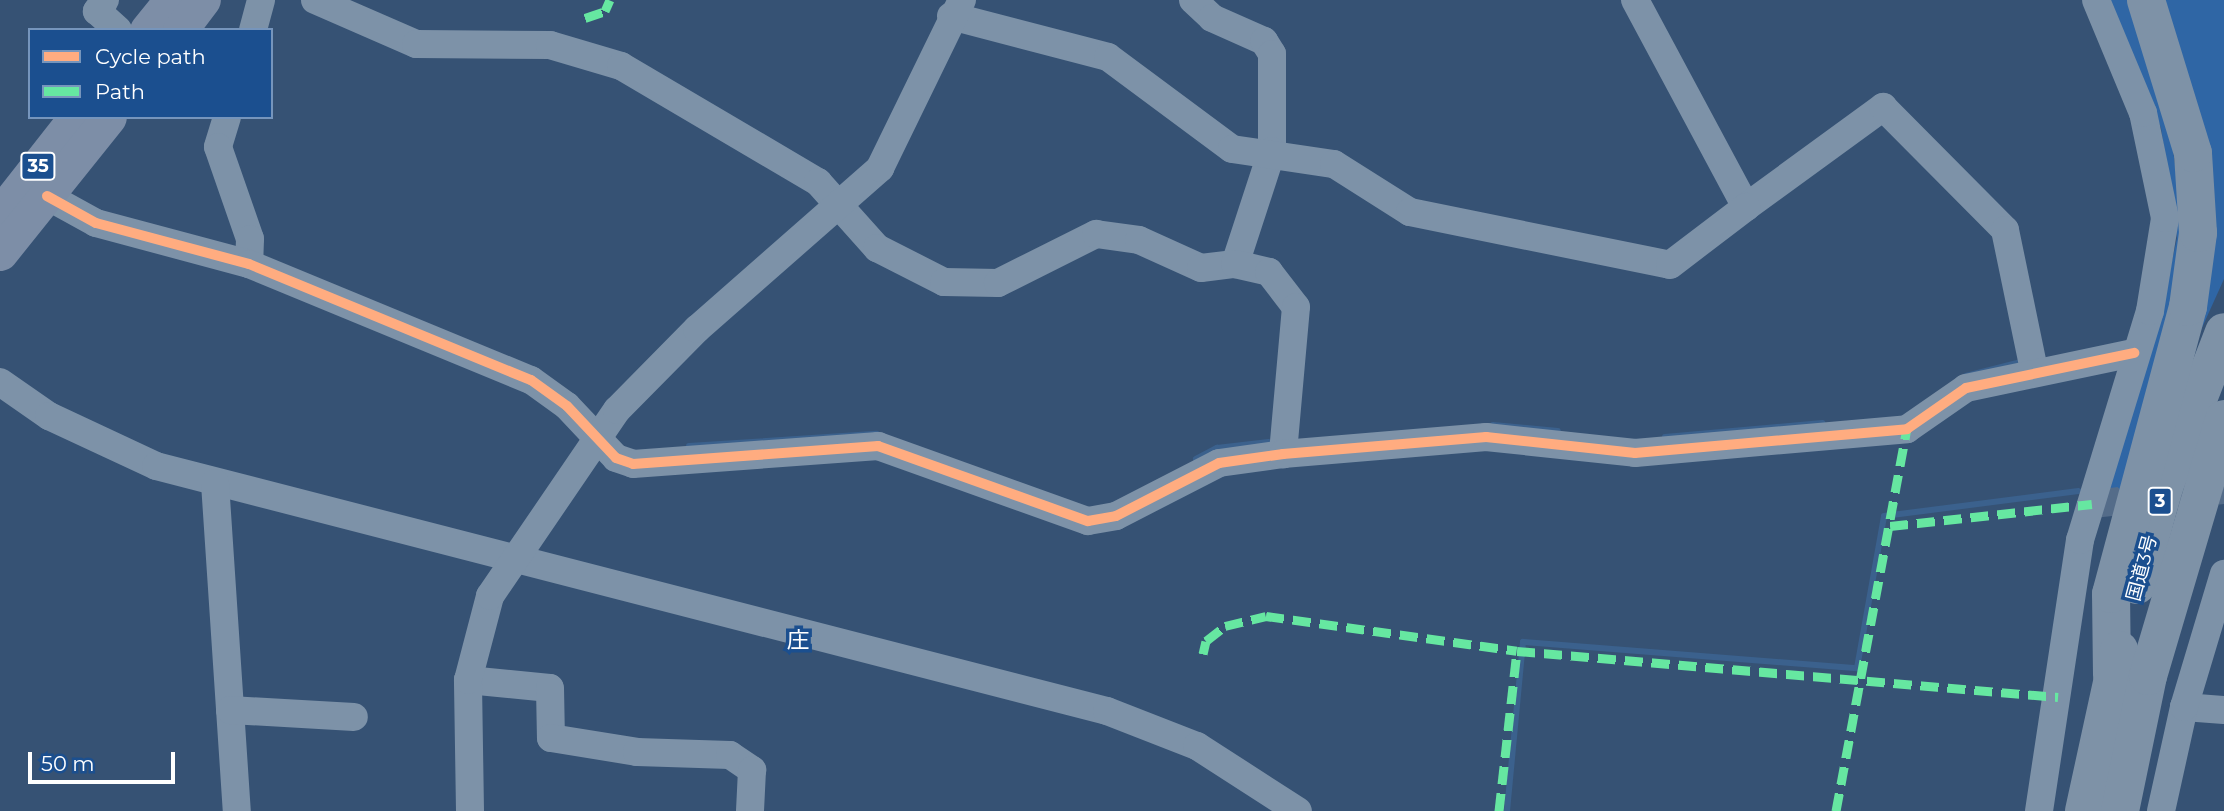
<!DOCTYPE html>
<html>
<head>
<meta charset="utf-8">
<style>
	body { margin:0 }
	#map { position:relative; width:2224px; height:811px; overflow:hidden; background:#365274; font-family:Montserrat,"Noto Sans JP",sans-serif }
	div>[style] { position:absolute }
	.green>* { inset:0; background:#2f66a5 }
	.stream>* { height:6px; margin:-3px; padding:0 3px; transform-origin:3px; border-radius:3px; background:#3b618d }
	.minor-tunnel>* { height:28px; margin-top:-14px; transform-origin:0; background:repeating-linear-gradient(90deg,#546c89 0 28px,transparent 0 42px) }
	.minor>* { height:28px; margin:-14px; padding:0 14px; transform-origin:14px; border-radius:14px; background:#7d92a8 }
	.major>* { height:35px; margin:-17.5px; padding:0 17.5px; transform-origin:17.5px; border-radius:17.5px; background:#7d8ea7 }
	.highway>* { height:38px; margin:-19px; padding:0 19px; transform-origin:19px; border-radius:19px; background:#7e92a7 }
	.quiet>* { height:9px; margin-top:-4.5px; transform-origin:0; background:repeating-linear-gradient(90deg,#66e7a1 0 18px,transparent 0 27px) }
	.cycleway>* { height:10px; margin:-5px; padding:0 5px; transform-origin:5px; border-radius:5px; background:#ffac80 }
	span { translate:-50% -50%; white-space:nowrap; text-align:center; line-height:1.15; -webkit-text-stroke:7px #1b4f8f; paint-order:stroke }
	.shield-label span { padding:2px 5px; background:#1b4f8f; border:2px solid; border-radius:5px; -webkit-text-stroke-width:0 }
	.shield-label { font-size:18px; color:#fff; font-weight:700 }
	.street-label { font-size:19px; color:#fff }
	.quarter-label { font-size:23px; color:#fff }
	.legend { position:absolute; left:28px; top:28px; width:245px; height:91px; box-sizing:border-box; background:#1b4f8f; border:2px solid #7695bc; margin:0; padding:9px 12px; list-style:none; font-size:21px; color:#fff }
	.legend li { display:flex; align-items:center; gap:14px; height:35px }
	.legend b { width:35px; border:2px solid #7695bc }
	.scale { position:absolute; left:28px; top:752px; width:147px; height:32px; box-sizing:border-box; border:4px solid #fff; border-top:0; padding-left:9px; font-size:21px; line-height:24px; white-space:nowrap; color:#fff; -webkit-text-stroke:5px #1b4f8f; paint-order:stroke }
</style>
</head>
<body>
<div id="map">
	<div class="green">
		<i style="clip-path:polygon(2109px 0,2137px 0,2163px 78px,2187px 251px,2120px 494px,2107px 496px,2157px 330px,2177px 238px,2161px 128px)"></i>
		<i style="clip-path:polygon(2154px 0,2224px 0,2224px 279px,2182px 372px,2199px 283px)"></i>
	</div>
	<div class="stream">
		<i style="left:1966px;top:376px;width:61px;rotate:-14.3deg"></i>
		<i style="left:1493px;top:425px;width:65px;rotate:5.3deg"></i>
		<i style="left:1665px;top:437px;width:158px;rotate:-5.1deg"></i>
		<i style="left:689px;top:446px;width:188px;rotate:-3.7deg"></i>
		<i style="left:1196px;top:459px;width:24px;rotate:-28deg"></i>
		<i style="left:1217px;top:448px;width:52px;rotate:-6.6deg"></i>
		<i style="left:1507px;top:811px;width:170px;rotate:-84.6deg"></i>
		<i style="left:1523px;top:642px;width:335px;rotate:4.5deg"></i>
		<i style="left:1857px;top:668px;width:154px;rotate:-79.9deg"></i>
		<i style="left:1884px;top:516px;width:196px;rotate:-7.3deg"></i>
	</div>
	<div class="minor-tunnel">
		<i style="left:2092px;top:504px;width:133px;rotate:-6.1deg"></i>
	</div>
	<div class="minor">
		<i style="left:105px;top:0;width:14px;rotate:126deg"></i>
		<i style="left:97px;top:11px;width:28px;rotate:42deg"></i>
		<i style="left:315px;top:0;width:110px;rotate:23.5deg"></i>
		<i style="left:416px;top:44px;width:134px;rotate:0.4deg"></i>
		<i style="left:550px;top:45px;width:74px;rotate:16.5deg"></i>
		<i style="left:621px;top:66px;width:229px;rotate:30.5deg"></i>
		<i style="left:818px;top:182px;width:89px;rotate:48.2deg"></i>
		<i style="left:877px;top:248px;width:75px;rotate:26.9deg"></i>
		<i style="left:944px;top:282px;width:54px;rotate:1.1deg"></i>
		<i style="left:998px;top:283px;width:110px;rotate:-26.6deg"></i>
		<i style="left:1096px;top:234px;width:43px;rotate:7.9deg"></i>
		<i style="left:1139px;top:240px;width:68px;rotate:24.3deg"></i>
		<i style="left:1201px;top:268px;width:34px;rotate:-7deg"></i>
		<i style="left:1193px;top:0;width:26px;rotate:43deg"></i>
		<i style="left:1212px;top:18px;width:57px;rotate:23.9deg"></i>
		<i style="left:1264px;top:41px;width:15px;rotate:58deg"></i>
		<i style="left:1272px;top:54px;width:97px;rotate:90deg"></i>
		<i style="left:1272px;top:151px;width:119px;rotate:108.1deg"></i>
		<i style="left:1235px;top:264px;width:35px;rotate:13deg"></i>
		<i style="left:1269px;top:272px;width:44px;rotate:52.4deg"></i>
		<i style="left:1296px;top:307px;width:148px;rotate:95.1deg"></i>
		<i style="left:1635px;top:0;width:235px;rotate:61.8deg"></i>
		<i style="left:1746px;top:207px;width:170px;rotate:-36.1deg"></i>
		<i style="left:1883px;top:107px;width:173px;rotate:45.2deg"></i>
		<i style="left:2005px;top:230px;width:143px;rotate:78.3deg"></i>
		<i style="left:951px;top:16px;width:162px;rotate:14.6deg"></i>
		<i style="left:1108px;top:57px;width:154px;rotate:36.6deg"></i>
		<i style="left:1232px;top:149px;width:103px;rotate:8.4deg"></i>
		<i style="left:1334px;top:164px;width:90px;rotate:32.3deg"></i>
		<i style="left:1410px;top:212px;width:265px;rotate:11.5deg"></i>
		<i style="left:1670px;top:265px;width:96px;rotate:-37.3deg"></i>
		<i style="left:253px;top:30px;width:31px;rotate:-75deg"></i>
		<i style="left:227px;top:117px;width:31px;rotate:107deg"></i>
		<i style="left:218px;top:147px;width:97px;rotate:70.8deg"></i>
		<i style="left:250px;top:239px;width:25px;rotate:92deg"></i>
		<i style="left:47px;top:196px;width:56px;rotate:28.9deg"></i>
		<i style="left:96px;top:223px;width:158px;rotate:15deg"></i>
		<i style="left:249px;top:264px;width:305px;rotate:22.4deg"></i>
		<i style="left:531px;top:380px;width:44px;rotate:35.8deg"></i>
		<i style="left:567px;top:406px;width:71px;rotate:46.7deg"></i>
		<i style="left:616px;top:458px;width:18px;rotate:19deg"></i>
		<i style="left:633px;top:464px;width:246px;rotate:-4.2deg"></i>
		<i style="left:878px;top:446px;width:223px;rotate:19.7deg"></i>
		<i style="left:1088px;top:521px;width:28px;rotate:-10deg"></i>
		<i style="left:1116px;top:516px;width:116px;rotate:-27.2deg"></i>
		<i style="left:1219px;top:463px;width:65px;rotate:-8deg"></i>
		<i style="left:1283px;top:454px;width:204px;rotate:-4.8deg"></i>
		<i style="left:1486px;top:437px;width:150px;rotate:6.1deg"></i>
		<i style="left:1635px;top:453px;width:273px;rotate:-5deg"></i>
		<i style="left:1907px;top:429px;width:72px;rotate:-34.8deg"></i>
		<i style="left:1966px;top:388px;width:172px;rotate:-11.8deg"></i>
		<i style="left:0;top:382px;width:60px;rotate:34.8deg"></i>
		<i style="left:49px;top:416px;width:118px;rotate:25deg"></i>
		<i style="left:156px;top:466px;width:982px;rotate:14.45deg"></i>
		<i style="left:1107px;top:711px;width:97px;rotate:21.3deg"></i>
		<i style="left:1197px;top:746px;width:120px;rotate:32.8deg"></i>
		<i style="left:215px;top:483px;width:329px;rotate:86.2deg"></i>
		<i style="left:468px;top:680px;width:82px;rotate:5.6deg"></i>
		<i style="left:550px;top:688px;width:50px;rotate:88.9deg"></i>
		<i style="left:551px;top:738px;width:87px;rotate:9.2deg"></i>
		<i style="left:637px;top:752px;width:93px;rotate:1.8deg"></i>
		<i style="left:730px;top:755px;width:27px;rotate:34deg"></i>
		<i style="left:752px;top:770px;width:41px;rotate:92.8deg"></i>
		<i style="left:2184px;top:707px;width:40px;rotate:4.3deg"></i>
		<i style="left:230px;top:710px;width:124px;rotate:3.2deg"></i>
		<i style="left:470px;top:811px;width:131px;rotate:-90.9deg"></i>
		<i style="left:468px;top:680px;width:87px;rotate:-75.3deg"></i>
		<i style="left:490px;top:596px;width:225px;rotate:-55.7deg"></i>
		<i style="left:617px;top:410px;width:114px;rotate:-45.4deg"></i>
		<i style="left:697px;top:329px;width:244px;rotate:-41.3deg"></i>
		<i style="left:880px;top:168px;width:187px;rotate:-64deg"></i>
		<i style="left:2039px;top:811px;width:274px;rotate:-81.4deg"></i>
		<i style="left:2080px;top:540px;width:239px;rotate:-73deg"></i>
		<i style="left:2150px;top:311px;width:94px;rotate:-80.8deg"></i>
		<i style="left:2165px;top:218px;width:107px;rotate:-101.8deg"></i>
		<i style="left:2143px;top:113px;width:122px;rotate:-112.6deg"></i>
		<i style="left:2161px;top:811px;width:107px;rotate:-77.5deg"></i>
		<i style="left:2184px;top:707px;width:139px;rotate:-73.3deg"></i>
	</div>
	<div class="major">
		<i style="left:147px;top:30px;width:38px;rotate:-51deg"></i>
		<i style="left:180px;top:30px;width:38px;rotate:-53deg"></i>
		<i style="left:0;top:214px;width:123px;rotate:-51.9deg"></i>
		<i style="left:0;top:253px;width:174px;rotate:-51.3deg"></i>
	</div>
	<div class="highway">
		<i style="left:2137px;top:585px;width:102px;rotate:-74.6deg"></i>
		<i style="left:2164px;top:487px;width:166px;rotate:-68.8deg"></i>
		<i style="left:2112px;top:675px;width:81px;rotate:-90.7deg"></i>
		<i style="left:2111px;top:594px;width:297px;rotate:-75deg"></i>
		<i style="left:2188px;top:307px;width:75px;rotate:-82.3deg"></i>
		<i style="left:2198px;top:233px;width:80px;rotate:-93.6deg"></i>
		<i style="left:2193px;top:153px;width:160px;rotate:-107.1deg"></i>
		<i style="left:2084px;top:811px;width:165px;rotate:-77.7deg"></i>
		<i style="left:2120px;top:811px;width:138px;rotate:-78.3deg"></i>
		<i style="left:2148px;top:676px;width:268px;rotate:-73.5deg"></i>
	</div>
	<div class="quiet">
		<i style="left:585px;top:18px;width:21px;rotate:-19deg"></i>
		<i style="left:605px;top:11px;width:12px;rotate:-66deg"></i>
		<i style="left:1890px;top:526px;width:203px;rotate:-6.2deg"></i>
		<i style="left:1203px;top:654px;width:13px;rotate:-77deg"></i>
		<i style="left:1206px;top:641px;width:24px;rotate:-38deg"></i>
		<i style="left:1225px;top:626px;width:42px;rotate:-13.7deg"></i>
		<i style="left:1266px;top:616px;width:253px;rotate:7.9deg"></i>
		<i style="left:1499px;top:811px;width:161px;rotate:-83.6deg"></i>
		<i style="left:1517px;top:651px;width:543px;rotate:4.86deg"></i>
		<i style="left:1836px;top:811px;width:389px;rotate:-79.5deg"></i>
	</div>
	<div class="cycleway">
		<i style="left:47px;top:196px;width:56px;rotate:28.9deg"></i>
		<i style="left:96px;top:223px;width:158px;rotate:15deg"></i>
		<i style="left:249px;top:264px;width:305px;rotate:22.4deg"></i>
		<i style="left:531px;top:380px;width:44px;rotate:35.8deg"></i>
		<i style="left:567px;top:406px;width:71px;rotate:46.7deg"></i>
		<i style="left:616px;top:458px;width:18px;rotate:19deg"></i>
		<i style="left:633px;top:464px;width:246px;rotate:-4.2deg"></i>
		<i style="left:878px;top:446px;width:223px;rotate:19.7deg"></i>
		<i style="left:1088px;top:521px;width:28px;rotate:-10deg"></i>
		<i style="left:1116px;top:516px;width:116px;rotate:-27.2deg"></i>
		<i style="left:1219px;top:463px;width:65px;rotate:-8deg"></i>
		<i style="left:1283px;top:454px;width:204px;rotate:-4.8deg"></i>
		<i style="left:1486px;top:437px;width:150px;rotate:6.1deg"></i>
		<i style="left:1635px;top:453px;width:273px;rotate:-5deg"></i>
		<i style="left:1907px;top:429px;width:72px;rotate:-34.8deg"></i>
		<i style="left:1966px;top:388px;width:172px;rotate:-11.8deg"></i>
	</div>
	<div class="shield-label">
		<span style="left:38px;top:166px">35</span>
		<span style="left:2160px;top:501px">3</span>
	</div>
	<div class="street-label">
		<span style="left:2142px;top:568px;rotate:-75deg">国道3号</span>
	</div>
	<div class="quarter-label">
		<span style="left:798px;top:640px">庄</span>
	</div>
	<ul class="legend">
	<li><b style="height:9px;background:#ffac80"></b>Cycle path</li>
	<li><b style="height:9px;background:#66e7a1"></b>Path</li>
	</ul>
	<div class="scale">50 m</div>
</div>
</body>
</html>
